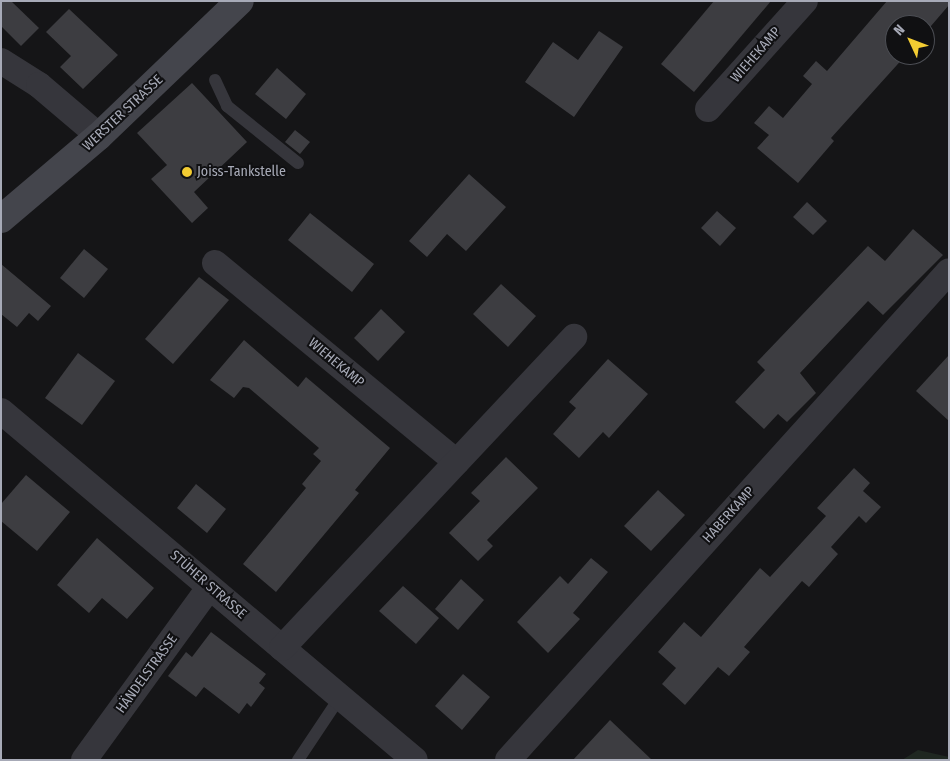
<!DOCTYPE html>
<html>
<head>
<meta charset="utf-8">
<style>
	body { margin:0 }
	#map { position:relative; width:950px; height:761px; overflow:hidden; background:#151517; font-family:"Fira Sans Condensed",sans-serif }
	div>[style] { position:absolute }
	.green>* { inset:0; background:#1f2721 }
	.building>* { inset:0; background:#3d3d41 }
	.lane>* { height:12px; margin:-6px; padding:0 6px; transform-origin:6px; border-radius:6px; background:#36363c }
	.street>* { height:26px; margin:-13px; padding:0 13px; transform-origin:13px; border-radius:13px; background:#36363c }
	.secondary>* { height:28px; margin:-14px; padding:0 14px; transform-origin:14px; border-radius:14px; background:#44454c }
	.dots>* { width:14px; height:14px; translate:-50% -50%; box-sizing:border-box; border:2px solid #101012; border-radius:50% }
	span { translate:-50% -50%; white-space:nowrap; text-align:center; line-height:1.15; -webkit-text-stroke:4px #101012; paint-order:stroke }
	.street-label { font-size:14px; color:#a7aab7 }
	.poi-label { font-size:14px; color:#a7aab7 }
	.left { translate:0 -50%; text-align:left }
	.frame { position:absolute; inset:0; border:2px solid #a7aab7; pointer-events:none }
	.north { position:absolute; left:885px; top:15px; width:50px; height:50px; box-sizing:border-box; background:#101012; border:1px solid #4c4e54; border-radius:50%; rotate:313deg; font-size:14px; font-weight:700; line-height:20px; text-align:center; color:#a7aab7 }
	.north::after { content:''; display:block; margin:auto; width:18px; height:22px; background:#f3cc32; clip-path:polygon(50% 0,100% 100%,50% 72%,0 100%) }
</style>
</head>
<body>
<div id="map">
	<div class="green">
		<i style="clip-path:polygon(918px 750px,949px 757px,949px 760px,902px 760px)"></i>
	</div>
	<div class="building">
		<i style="clip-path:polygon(1px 1px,11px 1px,39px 28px,21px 46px,1px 26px)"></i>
		<i style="clip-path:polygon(714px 1px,771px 1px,694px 92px,661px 64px)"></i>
		<i style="clip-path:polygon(887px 1px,949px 1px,949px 5px,925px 33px,925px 25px,895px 25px,895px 55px,906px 55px,831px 138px,834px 141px,798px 183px,757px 148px,769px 135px,754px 123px,769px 106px,783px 118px,812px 84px,803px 76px,816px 61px,827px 71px)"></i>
		<i style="clip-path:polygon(69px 9px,118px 55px,83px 89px,60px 67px,71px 56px,46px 32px)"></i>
		<i style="clip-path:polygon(599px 31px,623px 47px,574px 117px,525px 82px,553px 42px,578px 60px)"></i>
		<i style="clip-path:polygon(277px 68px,306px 94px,286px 119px,255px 94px)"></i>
		<i style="clip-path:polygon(192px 83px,247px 142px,194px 192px,208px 208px,192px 223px,151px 179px,167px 165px,137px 133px)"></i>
		<i style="clip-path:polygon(295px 130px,310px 142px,300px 154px,285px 142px)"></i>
		<i style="clip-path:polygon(469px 174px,506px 207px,466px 251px,447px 234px,427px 257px,409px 241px)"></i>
		<i style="clip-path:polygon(807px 202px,827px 221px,813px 235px,793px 217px)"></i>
		<i style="clip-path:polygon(717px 211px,736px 228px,720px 246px,701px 228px)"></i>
		<i style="clip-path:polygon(310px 213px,374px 264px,352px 292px,288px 240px)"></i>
		<i style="clip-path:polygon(913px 229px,943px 255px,883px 315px,868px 301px,800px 373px,816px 393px,787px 422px,778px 414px,764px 429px,735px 402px,765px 370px,757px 362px,868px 246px,885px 261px)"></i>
		<i style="clip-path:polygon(84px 249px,108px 269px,84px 298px,60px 278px)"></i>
		<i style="clip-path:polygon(1px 264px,51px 306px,38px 321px,29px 313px,17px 327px,1px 314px)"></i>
		<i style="clip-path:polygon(199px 277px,229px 300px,173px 364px,145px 339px)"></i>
		<i style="clip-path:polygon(501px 284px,536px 316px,508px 347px,473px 314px)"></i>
		<i style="clip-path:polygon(381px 309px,405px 332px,378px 361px,354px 338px)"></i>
		<i style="clip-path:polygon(244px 340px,298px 387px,306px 377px,390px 448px,355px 490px,359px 493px,276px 592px,243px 564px,306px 488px,302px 484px,321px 461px,313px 454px,319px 448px,249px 388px,243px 387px,234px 398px,210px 380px)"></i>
		<i style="clip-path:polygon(78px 353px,115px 381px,82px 425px,45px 398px)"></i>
		<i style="clip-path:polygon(949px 355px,949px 421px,916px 391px)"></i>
		<i style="clip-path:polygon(608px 359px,648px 394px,609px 438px,603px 432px,579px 458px,553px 434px,576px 408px,569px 402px)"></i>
		<i style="clip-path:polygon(506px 457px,538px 488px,487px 540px,493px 546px,478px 561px,449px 533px,480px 501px,471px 493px)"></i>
		<i style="clip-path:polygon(854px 468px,870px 483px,863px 491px,881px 507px,866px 523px,859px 516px,831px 547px,838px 554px,809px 587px,802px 581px,744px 647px,750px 652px,729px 676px,718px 667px,685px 705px,662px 684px,676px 668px,658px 652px,684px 622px,701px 637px,760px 568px,770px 577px,826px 516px,817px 508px)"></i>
		<i style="clip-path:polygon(26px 475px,70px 512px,37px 551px,1px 521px,1px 504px)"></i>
		<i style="clip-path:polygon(196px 484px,226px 509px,207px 533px,177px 508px)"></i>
		<i style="clip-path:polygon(658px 490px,685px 515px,651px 551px,624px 526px)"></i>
		<i style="clip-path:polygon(97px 538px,154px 588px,127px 619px,102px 598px,89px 613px,57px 585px)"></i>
		<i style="clip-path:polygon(591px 558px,608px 572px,573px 613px,580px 619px,548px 653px,517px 622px,560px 576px,568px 584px)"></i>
		<i style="clip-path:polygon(461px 579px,484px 600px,458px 630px,435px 609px)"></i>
		<i style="clip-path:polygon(403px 586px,439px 618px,416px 644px,379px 611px)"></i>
		<i style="clip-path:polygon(211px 632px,266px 674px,259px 683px,265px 688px,251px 707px,247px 703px,239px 714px,204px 687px,196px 697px,168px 676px,186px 652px,192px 657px)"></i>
		<i style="clip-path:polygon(463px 674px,490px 697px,462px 730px,435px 706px)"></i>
		<i style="clip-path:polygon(610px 720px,652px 760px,573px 760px)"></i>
	</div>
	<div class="lane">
		<i style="left:215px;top:80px;width:29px;rotate:65deg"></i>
		<i style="left:227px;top:106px;width:91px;rotate:38.8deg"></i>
		<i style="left:298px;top:760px;width:76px;rotate:-56.3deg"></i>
	</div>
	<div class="street">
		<i style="left:1px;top:61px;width:45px;rotate:32.3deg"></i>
		<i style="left:39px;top:85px;width:79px;rotate:40.4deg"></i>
		<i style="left:708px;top:109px;width:145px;rotate:-48.1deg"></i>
		<i style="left:215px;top:263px;width:313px;rotate:39.5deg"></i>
		<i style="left:1px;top:411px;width:541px;rotate:40.13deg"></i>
		<i style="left:282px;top:648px;width:427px;rotate:-46.8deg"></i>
		<i style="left:84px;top:760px;width:213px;rotate:-54deg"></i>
		<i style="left:508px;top:760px;width:658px;rotate:-47.95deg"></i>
	</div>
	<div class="secondary">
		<i style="left:1px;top:219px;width:128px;rotate:-40.3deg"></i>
		<i style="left:99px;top:136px;width:195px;rotate:-43.8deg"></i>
	</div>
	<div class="dots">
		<i style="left:187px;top:172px;background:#f3cc32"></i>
	</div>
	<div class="street-label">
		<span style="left:756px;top:55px;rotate:-49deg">WIEHEKAMP</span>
		<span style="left:123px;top:113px;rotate:-43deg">WERSTER STRASSE</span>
		<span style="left:336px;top:363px;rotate:40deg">WIEHEKAMP</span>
		<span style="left:729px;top:515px;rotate:-48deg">HABERKAMP</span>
		<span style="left:208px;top:585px;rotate:41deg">STÜHER STRASSE</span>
		<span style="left:147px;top:674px;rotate:-54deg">HÄNDELSTRASSE</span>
	</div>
	<div class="poi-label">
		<span class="left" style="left:197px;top:172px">Joiss-Tankstelle</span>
	</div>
	<div class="frame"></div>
	<div class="north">N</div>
</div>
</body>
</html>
